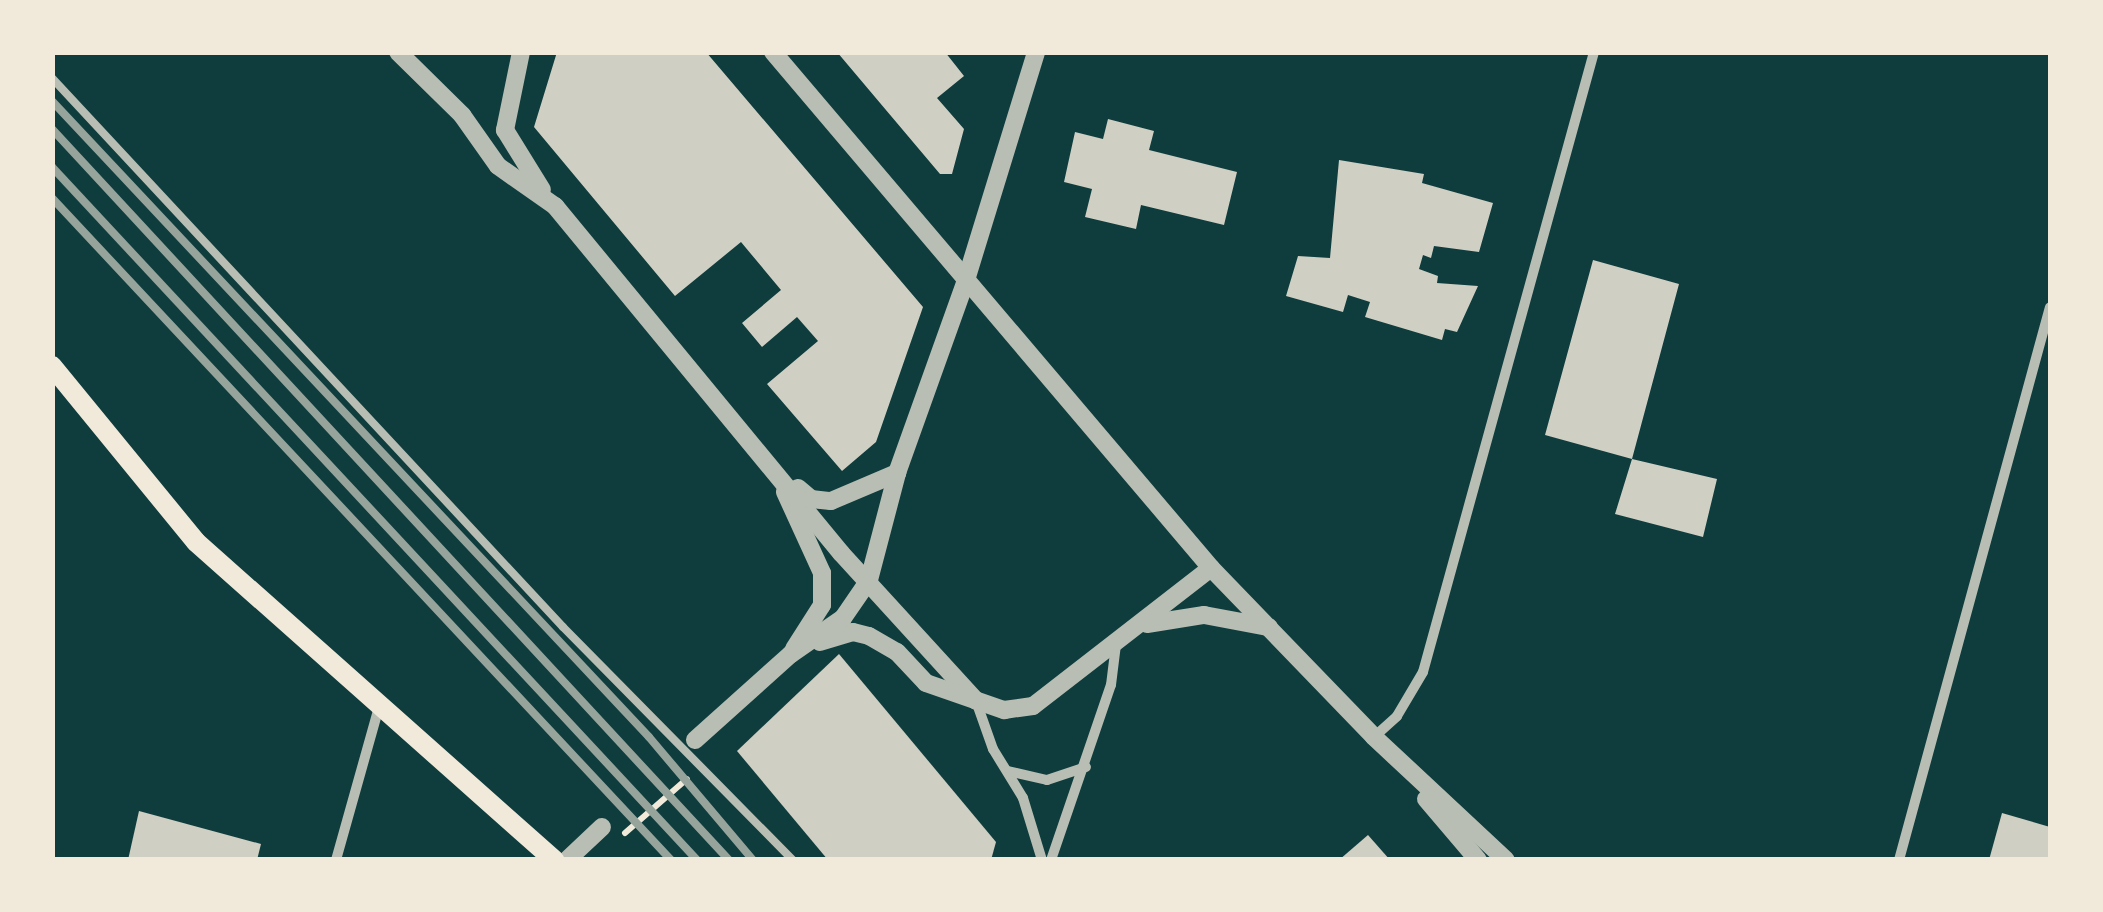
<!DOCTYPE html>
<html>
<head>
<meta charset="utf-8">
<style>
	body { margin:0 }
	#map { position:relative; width:2103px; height:912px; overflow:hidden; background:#0f3d3e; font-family:Roboto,sans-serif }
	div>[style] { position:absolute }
	.building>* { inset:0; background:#cfcfc3 }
	.path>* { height:6px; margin:-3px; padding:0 3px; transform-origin:3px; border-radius:3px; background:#f1e9da }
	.service>* { height:8px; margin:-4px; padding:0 4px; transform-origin:4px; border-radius:4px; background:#b8beb3 }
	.minor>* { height:10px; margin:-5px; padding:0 5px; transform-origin:5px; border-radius:5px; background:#b8beb3 }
	.tertiary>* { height:18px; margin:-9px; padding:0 9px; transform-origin:9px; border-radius:9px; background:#b8beb3 }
	.secondary>* { height:20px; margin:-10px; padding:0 10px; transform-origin:10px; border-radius:10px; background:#f1e9da }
	.rail>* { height:8px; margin:-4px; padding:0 4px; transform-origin:4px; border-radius:4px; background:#97a49c }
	span { translate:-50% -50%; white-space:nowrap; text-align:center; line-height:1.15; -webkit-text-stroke:8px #f1e9da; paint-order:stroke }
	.frame { position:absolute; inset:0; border:55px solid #f1e9da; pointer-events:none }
</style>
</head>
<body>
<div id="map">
	<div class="building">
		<i style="clip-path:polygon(557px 52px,706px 52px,923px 307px,876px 442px,842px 471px,767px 384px,818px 341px,797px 317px,762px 347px,742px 323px,781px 290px,741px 242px,675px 296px,534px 127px)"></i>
		<i style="clip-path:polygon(837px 52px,945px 52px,964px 76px,937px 98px,964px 129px,952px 174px,940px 174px)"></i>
		<i style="clip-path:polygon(1108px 119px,1154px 131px,1149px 150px,1237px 172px,1224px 225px,1141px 205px,1136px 229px,1085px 217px,1092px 189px,1064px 182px,1075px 132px,1103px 139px)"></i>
		<i style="clip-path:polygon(1339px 160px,1424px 174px,1422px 183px,1493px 203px,1479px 252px,1434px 246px,1431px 258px,1423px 255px,1419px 269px,1438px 276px,1437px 283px,1478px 286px,1457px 332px,1445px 329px,1442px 340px,1365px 317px,1370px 302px,1348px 295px,1343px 312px,1286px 296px,1298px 256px,1330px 258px)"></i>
		<i style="clip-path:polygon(1593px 260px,1679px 284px,1632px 459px,1717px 479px,1703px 537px,1615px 514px,1632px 459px,1545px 435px)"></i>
		<i style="clip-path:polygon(839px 654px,996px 842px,991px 860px,828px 860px,737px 751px)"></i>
		<i style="clip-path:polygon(139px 811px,261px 844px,257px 860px,128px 860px)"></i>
		<i style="clip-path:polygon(2002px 813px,2050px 827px,2050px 860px,1989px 860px)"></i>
		<i style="clip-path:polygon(1368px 835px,1390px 860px,1339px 860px)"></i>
	</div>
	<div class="path">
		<i style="left:625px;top:833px;width:82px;rotate:-41.1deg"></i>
	</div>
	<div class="service">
		<i style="left:52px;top:78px;width:750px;rotate:47.05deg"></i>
		<i style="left:563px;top:627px;width:327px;rotate:45.4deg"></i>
	</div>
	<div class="minor">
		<i style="left:976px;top:701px;width:51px;rotate:70.5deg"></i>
		<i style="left:993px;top:749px;width:57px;rotate:58.5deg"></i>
		<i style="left:1023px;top:798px;width:65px;rotate:73deg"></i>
		<i style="left:1374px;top:737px;width:31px;rotate:-42deg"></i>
		<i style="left:1397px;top:716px;width:51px;rotate:-59.4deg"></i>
		<i style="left:1423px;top:672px;width:643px;rotate:-74.58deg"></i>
		<i style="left:1008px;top:771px;width:40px;rotate:13deg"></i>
		<i style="left:1047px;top:780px;width:41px;rotate:-18.4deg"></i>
		<i style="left:336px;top:860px;width:159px;rotate:-74.3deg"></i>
		<i style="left:1051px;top:860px;width:185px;rotate:-71.1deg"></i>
		<i style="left:1111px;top:685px;width:39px;rotate:-83deg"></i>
		<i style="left:1899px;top:860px;width:573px;rotate:-74.73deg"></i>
	</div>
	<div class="tertiary">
		<i style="left:398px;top:52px;width:90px;rotate:44.5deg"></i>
		<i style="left:462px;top:115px;width:62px;rotate:54.8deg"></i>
		<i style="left:498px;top:166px;width:70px;rotate:35.1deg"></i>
		<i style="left:555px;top:206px;width:450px;rotate:50.5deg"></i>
		<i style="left:841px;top:553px;width:200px;rotate:47.6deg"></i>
		<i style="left:521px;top:52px;width:80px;rotate:101.6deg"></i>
		<i style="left:505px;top:130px;width:70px;rotate:58.3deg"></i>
		<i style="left:773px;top:52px;width:677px;rotate:49.67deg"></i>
		<i style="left:1211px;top:568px;width:235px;rotate:46deg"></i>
		<i style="left:1374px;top:737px;width:180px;rotate:43deg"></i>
		<i style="left:798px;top:488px;width:17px;rotate:40deg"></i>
		<i style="left:811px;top:499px;width:20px;rotate:6deg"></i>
		<i style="left:831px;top:501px;width:72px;rotate:-23deg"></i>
		<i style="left:785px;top:492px;width:89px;rotate:65.4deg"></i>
		<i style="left:822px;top:573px;width:32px;rotate:90deg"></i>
		<i style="left:822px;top:605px;width:52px;rotate:122.5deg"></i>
		<i style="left:1147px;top:624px;width:58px;rotate:-9deg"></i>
		<i style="left:1204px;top:615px;width:66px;rotate:10.5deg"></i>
		<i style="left:820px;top:642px;width:34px;rotate:-17deg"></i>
		<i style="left:853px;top:632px;width:16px;rotate:14deg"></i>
		<i style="left:869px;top:636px;width:32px;rotate:30deg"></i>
		<i style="left:897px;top:652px;width:42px;rotate:46.9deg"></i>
		<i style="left:926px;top:683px;width:83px;rotate:19.1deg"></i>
		<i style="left:1004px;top:710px;width:29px;rotate:-8deg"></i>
		<i style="left:1033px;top:706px;width:225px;rotate:-37.8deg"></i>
		<i style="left:695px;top:740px;width:129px;rotate:-41.9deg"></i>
		<i style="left:791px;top:654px;width:63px;rotate:-34.7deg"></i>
		<i style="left:843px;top:618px;width:46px;rotate:-55.6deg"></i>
		<i style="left:869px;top:580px;width:111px;rotate:-75.3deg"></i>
		<i style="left:897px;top:473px;width:205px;rotate:-70.3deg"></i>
		<i style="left:966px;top:280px;width:239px;rotate:-72.9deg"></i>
		<i style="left:1426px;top:799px;width:80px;rotate:49.6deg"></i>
		<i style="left:567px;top:860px;width:48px;rotate:-43.3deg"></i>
	</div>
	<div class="secondary">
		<i style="left:52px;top:366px;width:227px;rotate:50.7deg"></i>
		<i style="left:196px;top:542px;width:479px;rotate:41.6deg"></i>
	</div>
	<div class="rail">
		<i style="left:52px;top:101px;width:872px;rotate:46.81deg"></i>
		<i style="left:649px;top:737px;width:161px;rotate:49.8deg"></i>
		<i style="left:52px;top:129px;width:996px;rotate:47.2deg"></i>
		<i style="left:52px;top:167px;width:947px;rotate:47.05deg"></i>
		<i style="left:52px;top:198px;width:906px;rotate:46.92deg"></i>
	</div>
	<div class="frame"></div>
</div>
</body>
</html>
